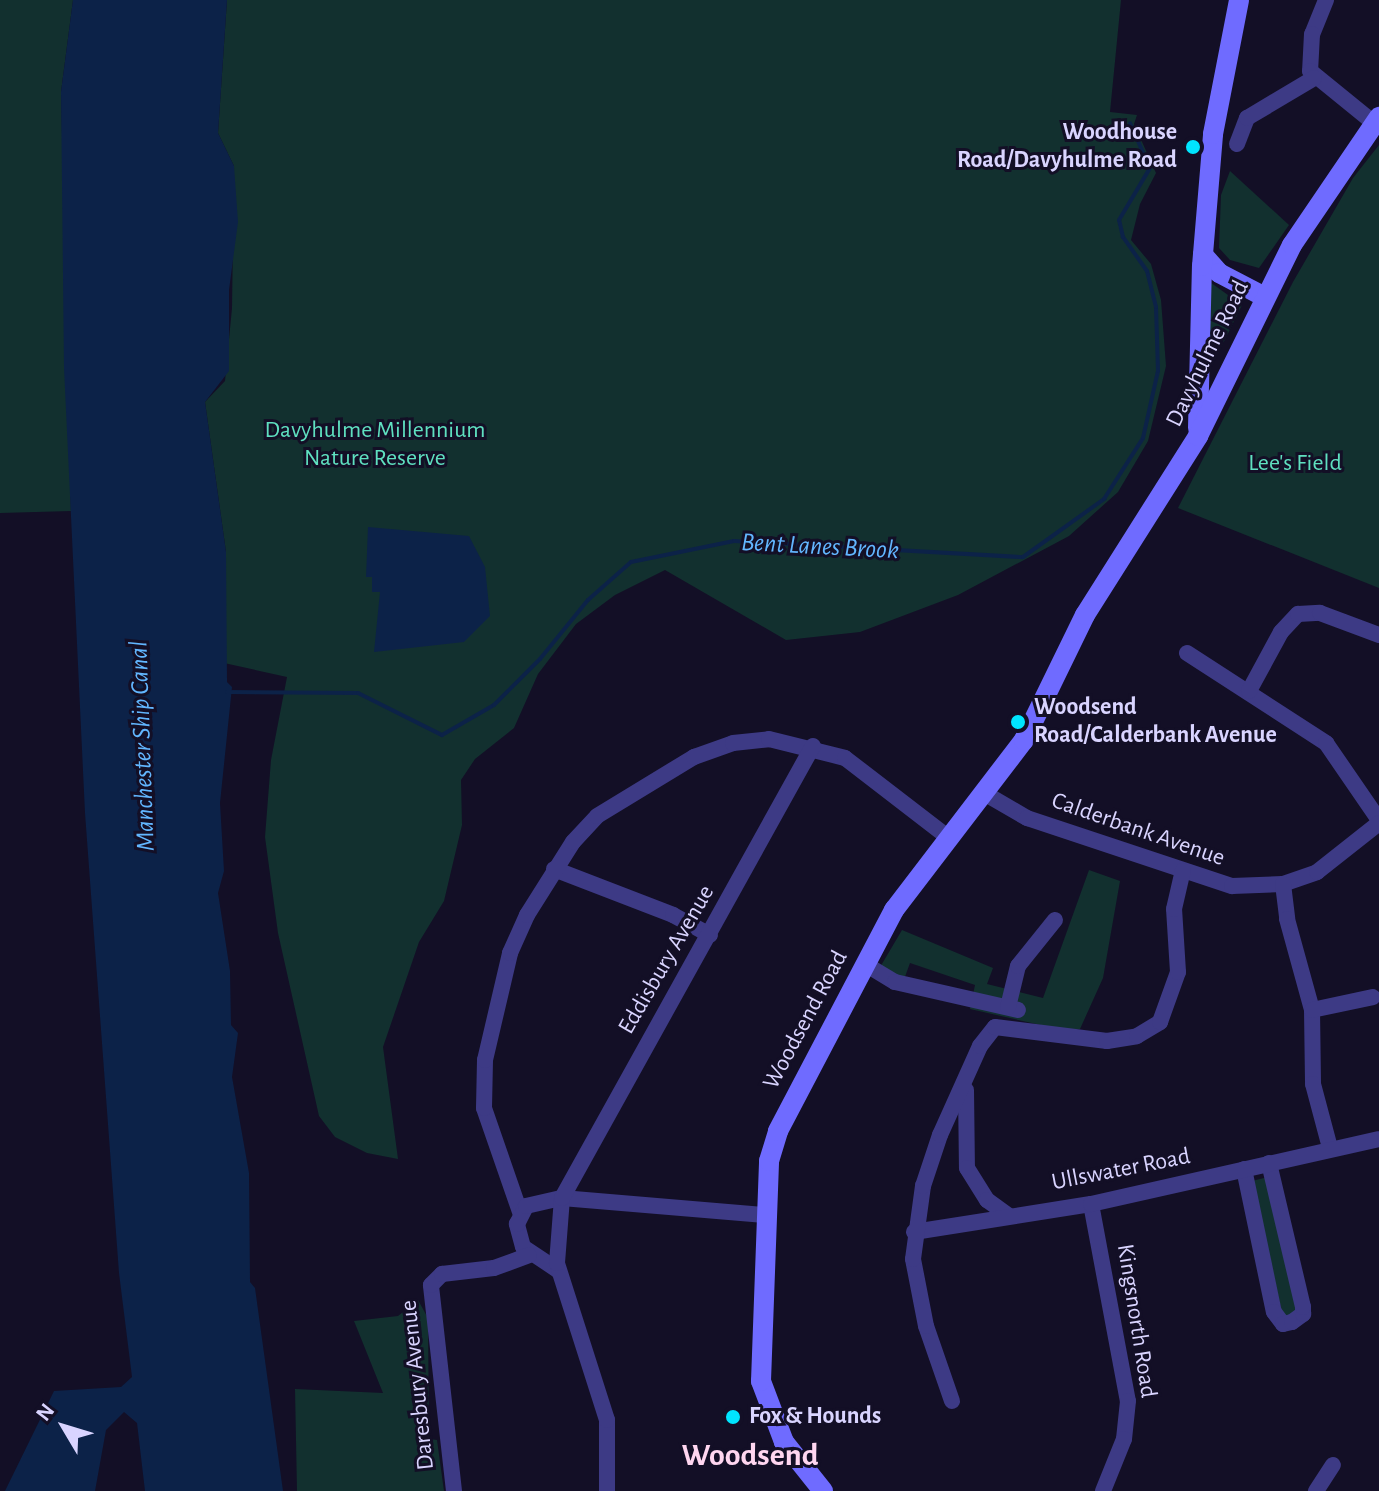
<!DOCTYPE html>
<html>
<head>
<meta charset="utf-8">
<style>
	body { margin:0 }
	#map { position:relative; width:1379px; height:1491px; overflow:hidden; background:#130f26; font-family:"Alegreya Sans",sans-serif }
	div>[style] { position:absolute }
	.green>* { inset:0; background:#12302f }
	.water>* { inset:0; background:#0c2248 }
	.stream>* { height:4px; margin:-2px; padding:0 2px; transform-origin:2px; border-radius:2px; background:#0c2248 }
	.street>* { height:16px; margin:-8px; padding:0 8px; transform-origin:8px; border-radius:8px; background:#3d3a85 }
	.secondary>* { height:20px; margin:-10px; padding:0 10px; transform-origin:10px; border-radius:10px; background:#6f6bff }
	.dots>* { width:22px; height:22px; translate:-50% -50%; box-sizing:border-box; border:4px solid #130f26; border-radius:50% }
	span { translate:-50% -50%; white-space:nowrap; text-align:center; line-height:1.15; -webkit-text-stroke:6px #130f26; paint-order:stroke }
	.poi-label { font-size:24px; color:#d9d4ff; font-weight:700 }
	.right { translate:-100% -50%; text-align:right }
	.left { translate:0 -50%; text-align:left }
	.street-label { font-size:24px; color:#d9d4ff }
	.park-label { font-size:24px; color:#5fe0c0 }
	.water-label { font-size:26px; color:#62b6ff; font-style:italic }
	.district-label { font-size:32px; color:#ffd6f0; font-weight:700 }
	.north { position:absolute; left:24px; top:1387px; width:80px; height:80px; -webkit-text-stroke:6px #130f26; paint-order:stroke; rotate:308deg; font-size:22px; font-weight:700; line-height:32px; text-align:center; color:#d9d4ff }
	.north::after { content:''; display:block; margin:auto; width:28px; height:36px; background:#d9d4ff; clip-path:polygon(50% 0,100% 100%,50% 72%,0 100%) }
</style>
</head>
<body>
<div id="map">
	<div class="green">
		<i style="clip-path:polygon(0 0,73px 0,61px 92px,71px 511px,0 513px)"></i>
		<i style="clip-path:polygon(227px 0,1121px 0,1110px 112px,1137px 115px,1134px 124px,1156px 173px,1140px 204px,1131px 240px,1151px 264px,1161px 300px,1166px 366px,1148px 441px,1118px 492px,1069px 536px,958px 595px,860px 632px,786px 640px,665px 570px,615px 595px,576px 624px,538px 674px,514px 728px,475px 759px,461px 780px,462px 825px,444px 901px,419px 942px,383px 1047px,398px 1159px,367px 1153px,335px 1137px,319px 1116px,278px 933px,265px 837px,271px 760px,287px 677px,224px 663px,226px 552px,205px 402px,225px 381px,232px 308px,234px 166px,218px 133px)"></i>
		<i style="clip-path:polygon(1379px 145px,1379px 588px,1178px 508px,1293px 282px,1353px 178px)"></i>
		<i style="clip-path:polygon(1230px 171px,1289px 225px,1259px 268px,1230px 260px,1219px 248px,1221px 195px)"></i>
		<i style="clip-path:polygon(1207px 280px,1242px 305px,1208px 374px)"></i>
		<i style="clip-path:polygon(1089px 870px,1120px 881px,1103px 978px,1080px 1029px,1063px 1030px,970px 1009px,975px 985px,910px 963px,902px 985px,876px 974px,902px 930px,993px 968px,987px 984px,1043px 998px)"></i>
		<i style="clip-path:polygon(1268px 1177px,1297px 1312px,1283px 1317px,1252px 1181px)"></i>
		<i style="clip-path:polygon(418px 1300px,428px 1318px,429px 1439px,437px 1440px,444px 1491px,297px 1491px,295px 1389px,383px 1393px,354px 1321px,398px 1316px)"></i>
	</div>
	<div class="water">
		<i style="clip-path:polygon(73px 0,227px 0,218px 133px,234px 166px,238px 222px,229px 290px,229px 371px,205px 402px,226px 552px,227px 682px,232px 687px,220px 803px,224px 871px,218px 893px,230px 971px,231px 1025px,238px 1033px,232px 1077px,249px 1173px,250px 1282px,255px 1288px,283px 1491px,145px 1491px,137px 1423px,124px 1412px,106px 1430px,95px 1491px,5px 1491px,54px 1391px,121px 1387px,132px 1377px,119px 1273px,85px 813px,64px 368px,61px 92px)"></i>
		<i style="clip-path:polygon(368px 527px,469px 536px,485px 567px,490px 616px,464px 642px,374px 652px,380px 592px,372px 592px,372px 577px,366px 577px)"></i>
	</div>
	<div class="stream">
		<i style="left:227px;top:692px;width:131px;rotate:0.4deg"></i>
		<i style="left:358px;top:693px;width:94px;rotate:26.6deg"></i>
		<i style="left:442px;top:735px;width:60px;rotate:-30deg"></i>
		<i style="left:494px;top:705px;width:65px;rotate:-45deg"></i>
		<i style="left:540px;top:659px;width:76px;rotate:-50.9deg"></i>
		<i style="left:588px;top:600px;width:57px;rotate:-41.5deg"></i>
		<i style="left:631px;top:562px;width:105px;rotate:-11.5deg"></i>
		<i style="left:734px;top:541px;width:289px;rotate:3.2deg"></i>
		<i style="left:1023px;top:557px;width:100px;rotate:-35.6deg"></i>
		<i style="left:1104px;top:499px;width:72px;rotate:-57.4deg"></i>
		<i style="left:1143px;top:438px;width:69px;rotate:-77.4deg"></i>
		<i style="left:1158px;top:371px;width:64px;rotate:-91.8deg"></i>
		<i style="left:1156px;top:307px;width:37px;rotate:-104deg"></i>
		<i style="left:1147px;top:271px;width:42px;rotate:-125.2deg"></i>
		<i style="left:1123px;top:237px;width:17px;rotate:-103deg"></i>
		<i style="left:1119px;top:220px;width:61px;rotate:-59.2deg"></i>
		<i style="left:1150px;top:168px;width:49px;rotate:-114deg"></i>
	</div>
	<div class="street">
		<i style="left:1326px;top:0;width:37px;rotate:112deg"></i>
		<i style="left:1312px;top:34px;width:37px;rotate:93deg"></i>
		<i style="left:1310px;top:71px;width:82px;rotate:39.1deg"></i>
		<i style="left:1237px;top:144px;width:28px;rotate:-69deg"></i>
		<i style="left:1247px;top:118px;width:78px;rotate:-30.8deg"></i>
		<i style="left:1187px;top:653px;width:166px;rotate:32.9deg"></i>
		<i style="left:1326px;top:743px;width:93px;rotate:55.5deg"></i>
		<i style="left:1249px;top:691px;width:67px;rotate:-61.5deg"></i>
		<i style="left:1281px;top:632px;width:25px;rotate:-47deg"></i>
		<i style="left:1298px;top:614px;width:22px;rotate:-3deg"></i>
		<i style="left:1320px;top:613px;width:63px;rotate:20.4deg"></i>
		<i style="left:984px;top:793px;width:50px;rotate:30.2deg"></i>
		<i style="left:1027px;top:818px;width:216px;rotate:18.4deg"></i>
		<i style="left:1232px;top:886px;width:51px;rotate:-2.2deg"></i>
		<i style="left:1283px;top:884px;width:36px;rotate:-19deg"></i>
		<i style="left:1317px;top:872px;width:79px;rotate:-38.3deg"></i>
		<i style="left:554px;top:869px;width:128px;rotate:21.1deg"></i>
		<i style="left:673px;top:915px;width:42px;rotate:28.4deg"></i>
		<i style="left:1283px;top:884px;width:35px;rotate:83deg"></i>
		<i style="left:1287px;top:919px;width:94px;rotate:74.6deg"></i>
		<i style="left:1312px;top:1010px;width:74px;rotate:89.2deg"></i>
		<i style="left:1313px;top:1084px;width:66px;rotate:75.1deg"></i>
		<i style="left:865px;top:964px;width:35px;rotate:31deg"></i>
		<i style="left:895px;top:982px;width:126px;rotate:12.8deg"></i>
		<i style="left:1008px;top:1007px;width:42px;rotate:-76.3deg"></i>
		<i style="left:1018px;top:966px;width:59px;rotate:-51.2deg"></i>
		<i style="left:1312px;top:1010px;width:62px;rotate:-12deg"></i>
		<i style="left:966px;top:1090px;width:78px;rotate:89.3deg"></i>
		<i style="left:967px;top:1168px;width:38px;rotate:58deg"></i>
		<i style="left:987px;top:1200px;width:26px;rotate:36deg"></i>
		<i style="left:1244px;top:1169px;width:146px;rotate:78.2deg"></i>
		<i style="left:1274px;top:1312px;width:15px;rotate:53deg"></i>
		<i style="left:1283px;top:1324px;width:9px;rotate:-13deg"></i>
		<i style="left:1292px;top:1322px;width:14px;rotate:-36deg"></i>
		<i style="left:1303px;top:1314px;width:7px;rotate:-90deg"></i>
		<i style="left:1303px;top:1307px;width:148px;rotate:-103.3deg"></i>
		<i style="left:1091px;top:1204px;width:200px;rotate:79.4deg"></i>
		<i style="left:1128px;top:1401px;width:38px;rotate:96deg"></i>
		<i style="left:1124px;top:1439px;width:56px;rotate:112deg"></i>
		<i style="left:520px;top:1212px;width:110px;rotate:-109.1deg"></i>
		<i style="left:484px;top:1108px;width:48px;rotate:-88.8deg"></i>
		<i style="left:485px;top:1060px;width:110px;rotate:-76.8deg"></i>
		<i style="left:510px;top:953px;width:42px;rotate:-65.9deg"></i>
		<i style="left:527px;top:915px;width:86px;rotate:-57.8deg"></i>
		<i style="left:573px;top:842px;width:35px;rotate:-47deg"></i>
		<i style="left:597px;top:816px;width:114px;rotate:-31.3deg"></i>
		<i style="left:694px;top:757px;width:41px;rotate:-19.7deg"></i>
		<i style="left:733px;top:743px;width:36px;rotate:-6deg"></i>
		<i style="left:769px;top:739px;width:78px;rotate:14deg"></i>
		<i style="left:845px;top:758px;width:131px;rotate:37.6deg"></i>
		<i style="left:914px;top:1232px;width:179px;rotate:-9deg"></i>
		<i style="left:1091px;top:1204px;width:295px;rotate:-12.7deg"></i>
		<i style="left:559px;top:1271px;width:43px;rotate:-146.3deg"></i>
		<i style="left:523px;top:1247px;width:24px;rotate:-105deg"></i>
		<i style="left:517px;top:1224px;width:20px;rotate:-63deg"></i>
		<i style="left:526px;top:1206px;width:37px;rotate:-13deg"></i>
		<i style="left:562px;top:1198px;width:205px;rotate:4.8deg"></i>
		<i style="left:952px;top:1401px;width:79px;rotate:-109.1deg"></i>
		<i style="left:926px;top:1326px;width:68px;rotate:-101deg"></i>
		<i style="left:913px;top:1259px;width:74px;rotate:-82.2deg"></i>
		<i style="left:923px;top:1186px;width:54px;rotate:-71.6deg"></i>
		<i style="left:940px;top:1135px;width:98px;rotate:-65.8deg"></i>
		<i style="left:980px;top:1046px;width:24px;rotate:-52deg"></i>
		<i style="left:995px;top:1027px;width:113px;rotate:7.1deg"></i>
		<i style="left:1107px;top:1041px;width:30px;rotate:-9deg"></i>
		<i style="left:1137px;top:1036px;width:27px;rotate:-31deg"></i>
		<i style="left:1160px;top:1022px;width:53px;rotate:-70.2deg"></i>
		<i style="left:1178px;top:972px;width:63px;rotate:-93.6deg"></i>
		<i style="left:1174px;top:909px;width:39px;rotate:-77deg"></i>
		<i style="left:454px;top:1491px;width:207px;rotate:-96.4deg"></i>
		<i style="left:431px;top:1285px;width:16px;rotate:-45deg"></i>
		<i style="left:442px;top:1274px;width:52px;rotate:-6.6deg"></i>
		<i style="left:494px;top:1268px;width:37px;rotate:-20deg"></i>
		<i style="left:607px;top:1491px;width:71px;rotate:-90deg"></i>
		<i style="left:607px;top:1420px;width:165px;rotate:-107.7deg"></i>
		<i style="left:557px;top:1263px;width:65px;rotate:-85.6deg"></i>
		<i style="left:562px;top:1198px;width:517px;rotate:-60.96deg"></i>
		<i style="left:1316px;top:1491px;width:31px;rotate:-57deg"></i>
	</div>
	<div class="secondary">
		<i style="left:1203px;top:255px;width:24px;rotate:48deg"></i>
		<i style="left:1219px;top:273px;width:52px;rotate:27.6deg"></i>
		<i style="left:1198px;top:428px;width:162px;rotate:-88.6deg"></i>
		<i style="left:1202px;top:266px;width:132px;rotate:-85.2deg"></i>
		<i style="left:1213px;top:134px;width:136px;rotate:-79deg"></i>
		<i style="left:823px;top:1491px;width:63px;rotate:-128.5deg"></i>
		<i style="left:784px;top:1442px;width:65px;rotate:-110.7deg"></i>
		<i style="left:761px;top:1381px;width:220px;rotate:-87.9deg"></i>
		<i style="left:769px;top:1161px;width:31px;rotate:-73deg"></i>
		<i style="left:778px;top:1131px;width:250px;rotate:-62.3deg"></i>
		<i style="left:894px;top:910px;width:214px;rotate:-52.6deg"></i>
		<i style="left:1024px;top:740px;width:139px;rotate:-64deg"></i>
		<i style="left:1085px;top:615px;width:212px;rotate:-57.7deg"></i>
		<i style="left:1198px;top:436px;width:213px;rotate:-63.8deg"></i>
		<i style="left:1292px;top:245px;width:155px;rotate:-55.8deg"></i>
	</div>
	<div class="dots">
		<i style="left:1193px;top:147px;background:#00e5ff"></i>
		<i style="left:1018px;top:722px;background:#00e5ff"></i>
		<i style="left:733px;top:1417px;background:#00e5ff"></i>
	</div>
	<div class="poi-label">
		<span class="right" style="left:1177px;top:147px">Woodhouse<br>Road/Davyhulme Road</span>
		<span class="left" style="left:1034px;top:722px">Woodsend<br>Road/Calderbank Avenue</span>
		<span class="left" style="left:749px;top:1417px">Fox &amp; Hounds</span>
	</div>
	<div class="street-label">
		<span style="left:1208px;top:354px;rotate:-64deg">Davyhulme Road</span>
		<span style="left:1138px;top:830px;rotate:19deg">Calderbank Avenue</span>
		<span style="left:667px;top:960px;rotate:-60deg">Eddisbury Avenue</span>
		<span style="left:806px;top:1020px;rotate:-62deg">Woodsend Road</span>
		<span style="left:1121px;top:1170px;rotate:-11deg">Ullswater Road</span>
		<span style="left:1136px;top:1321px;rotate:81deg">Kingsnorth Road</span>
		<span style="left:418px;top:1385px;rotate:-96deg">Daresbury Avenue</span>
	</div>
	<div class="park-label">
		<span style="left:375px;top:445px">Davyhulme Millennium<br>Nature Reserve</span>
		<span style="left:1295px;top:464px">Lee's Field</span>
	</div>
	<div class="water-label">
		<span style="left:820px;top:547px;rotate:3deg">Bent Lanes Brook</span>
		<span style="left:143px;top:746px;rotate:-92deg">Manchester Ship Canal</span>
	</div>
	<div class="district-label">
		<span style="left:750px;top:1455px">Woodsend</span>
	</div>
	<div class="north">N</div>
</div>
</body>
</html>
